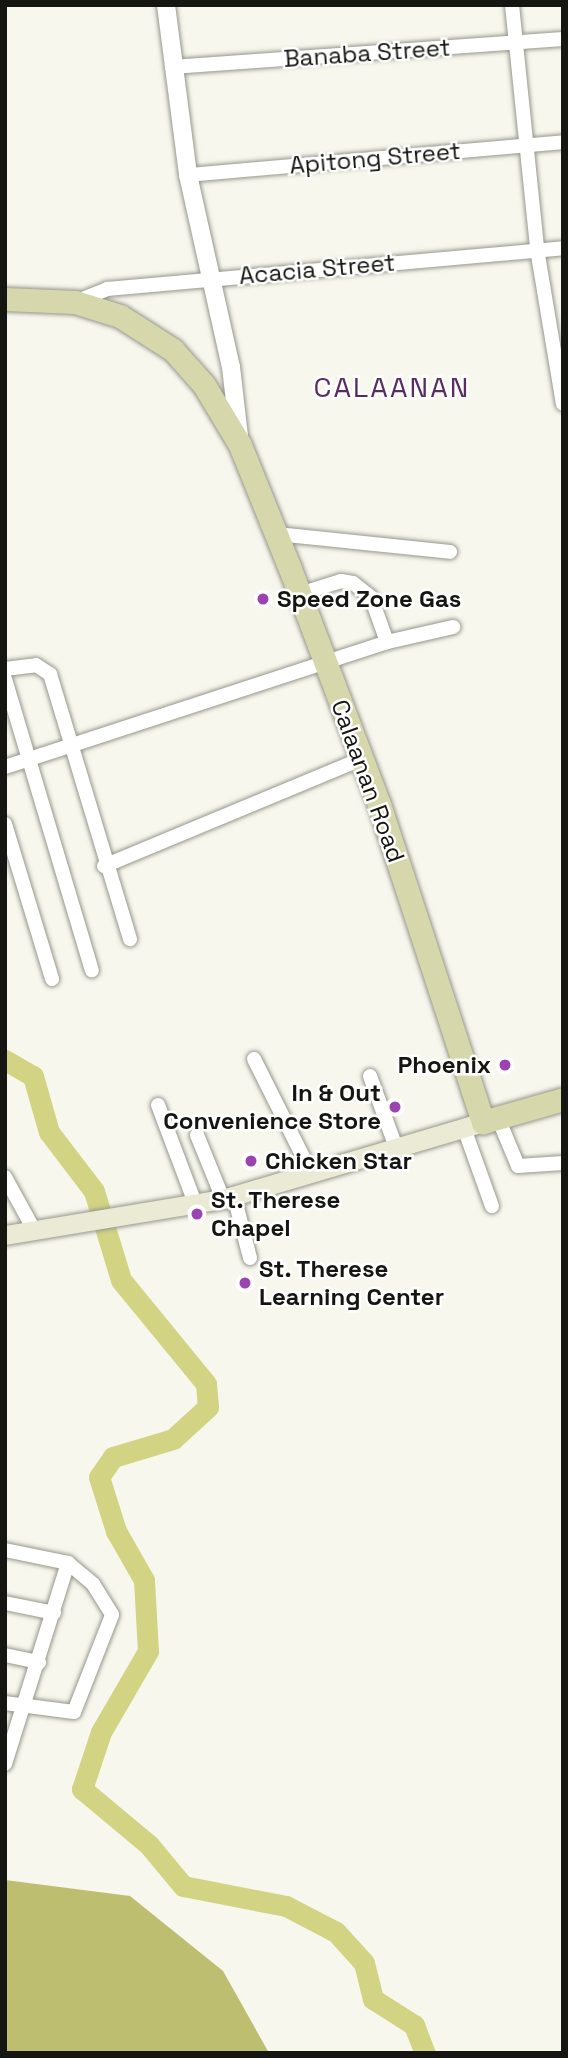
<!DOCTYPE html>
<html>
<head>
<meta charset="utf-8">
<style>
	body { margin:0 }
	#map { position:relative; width:568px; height:2058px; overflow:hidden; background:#f7f7ed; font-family:"Space Grotesk",sans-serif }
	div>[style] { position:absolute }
	.forest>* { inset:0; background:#bdbe6f }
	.river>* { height:21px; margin:-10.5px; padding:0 10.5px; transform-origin:10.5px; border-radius:10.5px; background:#d2d483 }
	.roads { filter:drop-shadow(0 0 2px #96978d) drop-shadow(0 0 2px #96978d) }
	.minor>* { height:14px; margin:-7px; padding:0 7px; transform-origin:7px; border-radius:7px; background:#fff }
	.tertiary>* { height:18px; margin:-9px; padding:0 9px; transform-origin:9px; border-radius:9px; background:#fff }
	.secondary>* { height:19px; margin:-9.5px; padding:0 9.5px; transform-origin:9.5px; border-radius:9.5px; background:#ebebd5 }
	.primary>* { height:23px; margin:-11.5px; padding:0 11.5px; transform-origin:11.5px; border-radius:11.5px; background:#d6d7ab }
	.dots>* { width:19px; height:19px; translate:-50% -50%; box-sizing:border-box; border:4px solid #fff; border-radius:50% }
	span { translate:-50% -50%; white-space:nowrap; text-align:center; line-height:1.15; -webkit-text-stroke:5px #fff; paint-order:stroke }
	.street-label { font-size:24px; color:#151511 }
	.poi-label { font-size:24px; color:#151511; font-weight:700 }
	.left { translate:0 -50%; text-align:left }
	.right { translate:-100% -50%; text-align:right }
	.quarter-label { font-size:28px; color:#582d62; letter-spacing:2px }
	.frame { position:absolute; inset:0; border:7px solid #151511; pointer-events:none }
</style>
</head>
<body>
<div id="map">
	<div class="forest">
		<i style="clip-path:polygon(5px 1880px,130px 1896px,223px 1971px,269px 2053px,5px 2053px)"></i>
	</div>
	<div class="river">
		<i style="left:5px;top:1060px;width:32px;rotate:30deg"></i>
		<i style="left:33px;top:1076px;width:58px;rotate:74.1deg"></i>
		<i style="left:49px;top:1132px;width:74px;rotate:52.7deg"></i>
		<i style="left:94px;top:1191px;width:93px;rotate:73.1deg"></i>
		<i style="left:121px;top:1280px;width:134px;rotate:50.7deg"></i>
		<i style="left:206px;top:1384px;width:23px;rotate:85deg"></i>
		<i style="left:208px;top:1407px;width:47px;rotate:137.6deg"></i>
		<i style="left:173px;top:1439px;width:63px;rotate:163.3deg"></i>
		<i style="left:113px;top:1457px;width:24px;rotate:125deg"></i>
		<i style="left:99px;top:1477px;width:57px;rotate:72.5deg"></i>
		<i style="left:116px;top:1531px;width:56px;rotate:60.3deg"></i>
		<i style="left:144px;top:1580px;width:71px;rotate:86.8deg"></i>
		<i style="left:148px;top:1651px;width:94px;rotate:120.1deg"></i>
		<i style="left:101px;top:1732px;width:60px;rotate:108.4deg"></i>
		<i style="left:82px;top:1789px;width:87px;rotate:39.9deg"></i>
		<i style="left:149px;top:1845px;width:53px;rotate:50.3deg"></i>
		<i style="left:183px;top:1886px;width:105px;rotate:11deg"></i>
		<i style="left:286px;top:1906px;width:56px;rotate:27.5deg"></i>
		<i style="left:336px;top:1932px;width:42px;rotate:47.9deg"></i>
		<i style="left:364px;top:1963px;width:37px;rotate:76deg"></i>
		<i style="left:373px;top:1999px;width:49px;rotate:32.4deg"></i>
		<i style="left:414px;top:2025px;width:30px;rotate:69deg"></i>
	</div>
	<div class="roads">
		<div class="minor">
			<i style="left:512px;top:5px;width:245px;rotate:84.1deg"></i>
			<i style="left:537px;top:249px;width:157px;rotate:80.5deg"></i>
			<i style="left:172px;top:67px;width:392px;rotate:-4.1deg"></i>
			<i style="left:188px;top:175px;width:376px;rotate:-5deg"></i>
			<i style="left:75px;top:302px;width:35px;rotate:-22deg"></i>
			<i style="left:107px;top:289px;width:458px;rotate:-5.1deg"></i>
			<i style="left:277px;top:534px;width:174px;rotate:5.9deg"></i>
			<i style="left:300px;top:594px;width:43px;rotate:-17.6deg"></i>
			<i style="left:341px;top:581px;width:12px;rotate:9deg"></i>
			<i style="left:353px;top:583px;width:23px;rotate:38deg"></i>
			<i style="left:371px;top:597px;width:48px;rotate:70.4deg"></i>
			<i style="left:5px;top:669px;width:31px;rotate:-7deg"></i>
			<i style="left:36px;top:665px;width:17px;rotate:33deg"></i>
			<i style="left:50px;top:674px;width:277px;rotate:73.2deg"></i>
			<i style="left:5px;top:679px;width:304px;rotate:73.4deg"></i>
			<i style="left:5px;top:767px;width:402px;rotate:-18.1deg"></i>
			<i style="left:387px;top:642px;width:68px;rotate:-12.8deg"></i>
			<i style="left:5px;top:824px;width:162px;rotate:73.1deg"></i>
			<i style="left:104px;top:866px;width:278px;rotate:-22.6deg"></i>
			<i style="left:254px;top:1059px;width:130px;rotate:63.4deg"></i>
			<i style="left:370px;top:1076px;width:79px;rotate:70deg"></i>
			<i style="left:158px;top:1105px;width:105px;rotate:69.3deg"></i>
			<i style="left:498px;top:1118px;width:52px;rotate:67.4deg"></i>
			<i style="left:518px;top:1166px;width:45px;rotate:-3.8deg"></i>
			<i style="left:464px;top:1128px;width:83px;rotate:70.3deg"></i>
			<i style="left:197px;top:1135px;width:69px;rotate:67.9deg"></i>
			<i style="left:5px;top:1177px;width:58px;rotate:61.2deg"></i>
			<i style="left:234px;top:1196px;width:64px;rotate:75.5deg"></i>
			<i style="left:5px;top:1550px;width:64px;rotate:11.7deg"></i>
			<i style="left:68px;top:1563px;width:33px;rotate:40deg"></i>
			<i style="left:93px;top:1584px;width:36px;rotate:58deg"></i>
			<i style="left:112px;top:1615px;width:104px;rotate:111.4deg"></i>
			<i style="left:74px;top:1712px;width:70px;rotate:-172.6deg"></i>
			<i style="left:5px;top:1603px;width:50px;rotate:11.5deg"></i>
			<i style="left:5px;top:1655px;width:35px;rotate:12deg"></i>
			<i style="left:5px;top:1764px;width:211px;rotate:-72.6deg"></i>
		</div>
		<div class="tertiary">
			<i style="left:166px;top:5px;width:171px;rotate:82.6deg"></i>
			<i style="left:188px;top:175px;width:197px;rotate:77.4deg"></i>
			<i style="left:231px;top:367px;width:79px;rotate:83.4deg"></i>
		</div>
		<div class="secondary">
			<i style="left:5px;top:1235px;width:221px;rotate:-9.4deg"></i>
			<i style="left:223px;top:1199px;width:271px;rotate:-16.5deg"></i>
		</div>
		<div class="primary">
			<i style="left:5px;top:299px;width:70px;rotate:2.5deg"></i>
			<i style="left:75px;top:302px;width:47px;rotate:17.3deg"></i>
			<i style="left:120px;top:316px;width:63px;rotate:32.7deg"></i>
			<i style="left:173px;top:350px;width:47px;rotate:48.5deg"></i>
			<i style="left:204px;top:385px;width:70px;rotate:59deg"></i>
			<i style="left:240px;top:445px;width:131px;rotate:68deg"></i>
			<i style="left:289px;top:566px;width:254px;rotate:69.3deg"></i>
			<i style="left:379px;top:804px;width:335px;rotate:71.9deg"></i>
			<i style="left:483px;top:1122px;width:83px;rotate:-16deg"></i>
		</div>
	</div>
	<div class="dots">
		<i style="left:263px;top:599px;background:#9b44b1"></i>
		<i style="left:505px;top:1065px;background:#9b44b1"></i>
		<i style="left:395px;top:1107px;background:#9b44b1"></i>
		<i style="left:251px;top:1161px;background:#9b44b1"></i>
		<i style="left:197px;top:1214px;background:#9b44b1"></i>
		<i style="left:245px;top:1283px;background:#9b44b1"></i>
	</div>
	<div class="street-label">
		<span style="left:367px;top:53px;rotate:-4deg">Banaba Street</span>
		<span style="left:375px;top:158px;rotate:-5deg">Apitong Street</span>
		<span style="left:317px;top:269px;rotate:-5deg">Acacia Street</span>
		<span style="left:368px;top:781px;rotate:70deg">Calaanan Road</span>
	</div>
	<div class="poi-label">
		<span class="left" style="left:277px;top:599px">Speed Zone Gas</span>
		<span class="right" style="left:491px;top:1065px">Phoenix</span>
		<span class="right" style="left:381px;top:1107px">In &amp; Out<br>Convenience Store</span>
		<span class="left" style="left:265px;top:1161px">Chicken Star</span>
		<span class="left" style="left:211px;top:1214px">St. Therese<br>Chapel</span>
		<span class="left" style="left:259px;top:1283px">St. Therese<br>Learning Center</span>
	</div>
	<div class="quarter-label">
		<span style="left:392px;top:387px">CALAANAN</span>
	</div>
	<div class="frame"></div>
</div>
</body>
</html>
